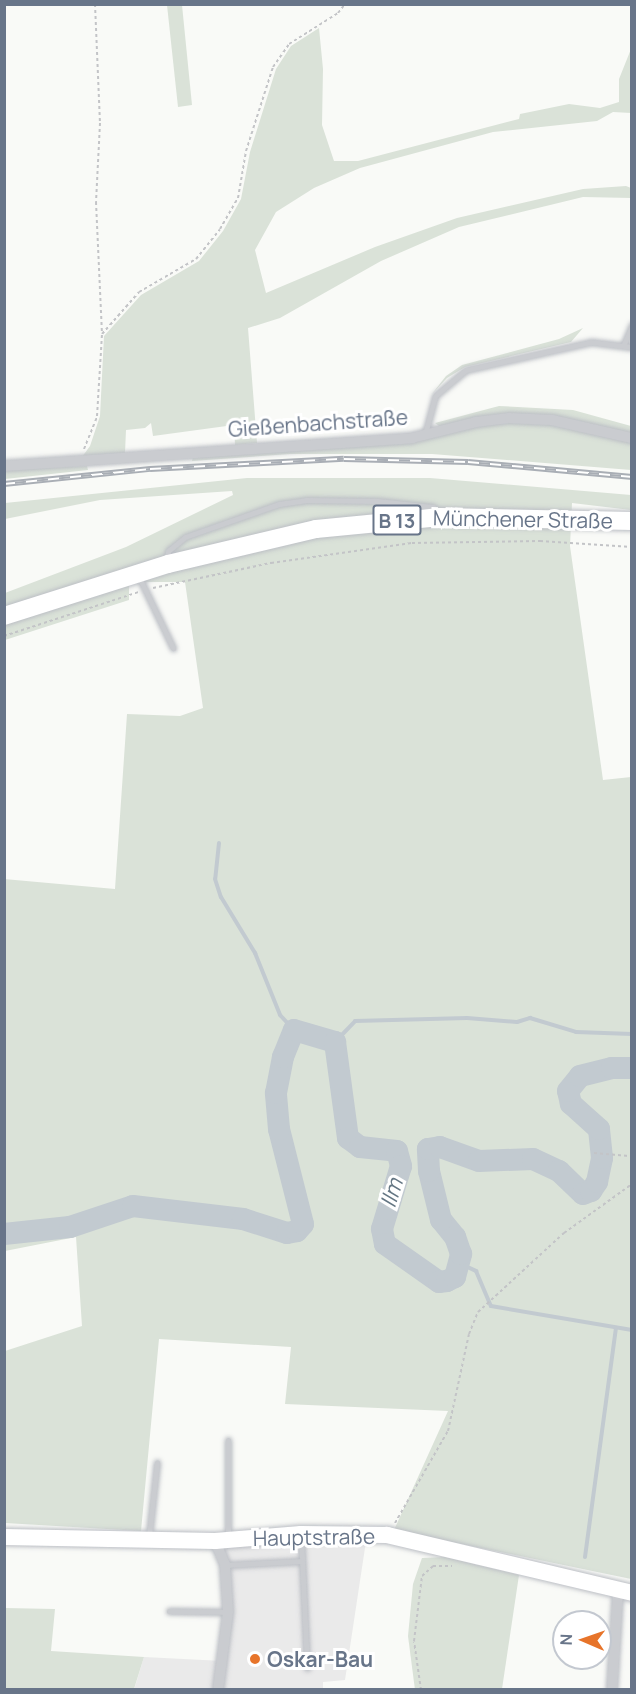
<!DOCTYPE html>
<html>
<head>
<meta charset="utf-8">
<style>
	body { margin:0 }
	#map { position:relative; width:636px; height:1694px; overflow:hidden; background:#f9faf7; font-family:Manrope,sans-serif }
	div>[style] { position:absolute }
	.built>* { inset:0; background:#eaeaea }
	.green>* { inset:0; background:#dae2d8 }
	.stream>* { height:4px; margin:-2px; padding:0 2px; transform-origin:2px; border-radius:2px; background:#c2cad0 }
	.river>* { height:22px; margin:-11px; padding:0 11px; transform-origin:11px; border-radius:11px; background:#c2cad0 }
	.path>* { height:2px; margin-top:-1px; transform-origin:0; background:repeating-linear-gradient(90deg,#c3c4c7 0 3px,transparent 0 6px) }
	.roads { filter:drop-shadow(0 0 2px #bcbfc5) drop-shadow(0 0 2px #bcbfc5) }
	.lane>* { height:5px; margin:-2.5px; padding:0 2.5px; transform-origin:2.5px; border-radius:2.5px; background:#caccd0 }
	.street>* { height:10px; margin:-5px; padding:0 5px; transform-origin:5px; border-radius:5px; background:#caccd0 }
	.secondary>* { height:16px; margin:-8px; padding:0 8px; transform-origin:8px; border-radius:8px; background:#fff }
	.primary>* { height:18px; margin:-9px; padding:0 9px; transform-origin:9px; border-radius:9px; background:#fff }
	.rail>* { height:6px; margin-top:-3px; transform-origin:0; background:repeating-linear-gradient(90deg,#fff 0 11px,#a9aeb5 0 22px); box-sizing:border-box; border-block:2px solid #a9aeb5 }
	.dots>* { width:16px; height:16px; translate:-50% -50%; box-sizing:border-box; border:3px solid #fff; border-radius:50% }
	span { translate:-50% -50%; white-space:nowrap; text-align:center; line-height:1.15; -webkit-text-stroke:6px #fff; paint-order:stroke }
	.shield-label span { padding:2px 4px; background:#fff; border:2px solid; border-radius:4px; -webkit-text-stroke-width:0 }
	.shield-label { font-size:20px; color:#687589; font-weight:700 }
	.street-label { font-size:21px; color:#687589 }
	.poi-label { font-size:21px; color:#687589; font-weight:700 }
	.left { translate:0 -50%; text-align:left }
	.water-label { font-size:22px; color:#647683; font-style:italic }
	.frame { position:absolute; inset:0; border:6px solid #687589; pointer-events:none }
	.north { position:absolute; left:552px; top:1610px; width:60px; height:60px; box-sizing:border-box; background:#fff; border:2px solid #c3c8d0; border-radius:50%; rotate:272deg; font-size:16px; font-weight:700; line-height:24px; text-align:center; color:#687589 }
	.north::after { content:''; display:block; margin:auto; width:21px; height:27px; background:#e7742a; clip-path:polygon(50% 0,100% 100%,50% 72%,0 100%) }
</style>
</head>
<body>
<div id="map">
	<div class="built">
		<i style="clip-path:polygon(368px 1528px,345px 1680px,323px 1682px,323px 1690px,134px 1690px,144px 1657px,223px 1661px,228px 1612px,215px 1541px)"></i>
	</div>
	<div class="green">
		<i style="clip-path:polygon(167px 5px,182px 5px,192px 105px,178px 107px)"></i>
		<i style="clip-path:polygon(319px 28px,323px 69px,322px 125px,334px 161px,358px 161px,519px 119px,520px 114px,569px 104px,600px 108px,619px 102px,619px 79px,631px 49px,631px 113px,613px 112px,597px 121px,493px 132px,360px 168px,314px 188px,276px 212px,255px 250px,266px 293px,375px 247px,457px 218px,583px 189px,626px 186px,631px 188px,631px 198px,583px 197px,459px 227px,381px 261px,280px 318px,248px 328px,257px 443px,235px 445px,234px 425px,153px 436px,151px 423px,145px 428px,126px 430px,125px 453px,82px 457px,90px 446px,100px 416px,104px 336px,141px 295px,199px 261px,223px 231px,241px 199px,250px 152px,276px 69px,291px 46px)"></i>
		<i style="clip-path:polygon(583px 328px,571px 342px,465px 367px,447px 378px,432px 394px,446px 376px,462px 365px,559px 339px)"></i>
		<i style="clip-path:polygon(499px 406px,573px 410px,631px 426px,631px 434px,553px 416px,439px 426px,435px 423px)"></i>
		<i style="clip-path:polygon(509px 423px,551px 425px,632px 443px,631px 470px,432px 454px,290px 454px,192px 461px,193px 456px)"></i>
		<i style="clip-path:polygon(87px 466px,88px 470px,5px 479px,5px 470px)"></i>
		<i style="clip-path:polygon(247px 478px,430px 478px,631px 495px,631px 510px,572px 503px,570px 546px,603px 780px,631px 777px,631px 1579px,394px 1530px,448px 1411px,285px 1404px,291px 1347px,159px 1339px,141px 1531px,5px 1523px,5px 1351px,82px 1326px,76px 1237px,5px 1251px,4px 879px,115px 889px,127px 714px,180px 716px,203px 708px,185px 582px,129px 582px,129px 600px,5px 640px,5px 593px,126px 547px,233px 495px,232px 491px,100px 500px,5px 519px,5px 503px)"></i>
		<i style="clip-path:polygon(445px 1557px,519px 1575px,502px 1689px,415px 1690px,408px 1636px,413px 1584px,422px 1558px)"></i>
		<i style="clip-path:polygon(5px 1608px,55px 1609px,51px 1651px,144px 1657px,134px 1689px,5px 1689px)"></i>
	</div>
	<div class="stream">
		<i style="left:219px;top:843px;width:36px;rotate:96deg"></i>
		<i style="left:215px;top:879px;width:19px;rotate:72deg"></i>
		<i style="left:221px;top:897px;width:66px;rotate:58.7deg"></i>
		<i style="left:255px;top:953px;width:67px;rotate:68deg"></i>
		<i style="left:280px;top:1015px;width:21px;rotate:47deg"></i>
		<i style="left:335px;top:1042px;width:29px;rotate:-46deg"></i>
		<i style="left:355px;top:1021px;width:112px;rotate:-1.5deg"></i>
		<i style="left:467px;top:1018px;width:50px;rotate:4.6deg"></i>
		<i style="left:517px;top:1022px;width:14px;rotate:-17deg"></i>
		<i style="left:530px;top:1018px;width:48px;rotate:16.9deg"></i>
		<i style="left:576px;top:1032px;width:56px;rotate:2deg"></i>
		<i style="left:461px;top:1264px;width:17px;rotate:25deg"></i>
		<i style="left:476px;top:1271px;width:38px;rotate:67deg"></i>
		<i style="left:491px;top:1306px;width:143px;rotate:9.7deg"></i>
		<i style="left:585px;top:1557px;width:231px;rotate:-82.3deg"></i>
	</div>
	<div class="river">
		<i style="left:4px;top:1234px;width:66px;rotate:-6.1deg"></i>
		<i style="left:70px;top:1227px;width:66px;rotate:-18.4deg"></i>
		<i style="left:133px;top:1206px;width:111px;rotate:6.7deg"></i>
		<i style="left:243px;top:1219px;width:46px;rotate:17.7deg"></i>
		<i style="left:287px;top:1233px;width:10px;rotate:-11deg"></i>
		<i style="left:297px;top:1231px;width:9px;rotate:-49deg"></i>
		<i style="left:303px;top:1224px;width:98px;rotate:-104.2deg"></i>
		<i style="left:279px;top:1129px;width:36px;rotate:-95deg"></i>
		<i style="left:276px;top:1093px;width:37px;rotate:-79deg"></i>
		<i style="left:283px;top:1057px;width:29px;rotate:-68deg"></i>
		<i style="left:294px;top:1030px;width:43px;rotate:16.3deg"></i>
		<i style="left:335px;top:1042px;width:97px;rotate:82.3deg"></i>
		<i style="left:348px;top:1138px;width:15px;rotate:37deg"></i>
		<i style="left:360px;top:1147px;width:37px;rotate:6deg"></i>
		<i style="left:397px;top:1151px;width:16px;rotate:75deg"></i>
		<i style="left:401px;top:1166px;width:66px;rotate:106.8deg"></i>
		<i style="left:382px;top:1229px;width:15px;rotate:79deg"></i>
		<i style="left:385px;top:1244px;width:66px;rotate:35.1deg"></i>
		<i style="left:439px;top:1282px;width:8px;rotate:-7deg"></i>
		<i style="left:447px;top:1281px;width:9px;rotate:-27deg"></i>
		<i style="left:455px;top:1277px;width:24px;rotate:-75deg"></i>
		<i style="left:461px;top:1254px;width:18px;rotate:-109deg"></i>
		<i style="left:455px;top:1237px;width:22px;rotate:-129deg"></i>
		<i style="left:441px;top:1220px;width:50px;rotate:-103.8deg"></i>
		<i style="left:429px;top:1171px;width:22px;rotate:-93deg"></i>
		<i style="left:428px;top:1149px;width:12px;rotate:-9deg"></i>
		<i style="left:440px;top:1147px;width:41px;rotate:19.7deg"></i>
		<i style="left:479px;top:1161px;width:54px;rotate:-2.1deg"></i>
		<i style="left:533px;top:1159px;width:29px;rotate:25deg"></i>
		<i style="left:559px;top:1171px;width:33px;rotate:44deg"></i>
		<i style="left:583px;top:1194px;width:9px;rotate:-21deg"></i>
		<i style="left:591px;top:1191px;width:11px;rotate:-56deg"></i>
		<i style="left:597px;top:1182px;width:25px;rotate:-78deg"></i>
		<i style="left:602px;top:1158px;width:29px;rotate:-96deg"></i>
		<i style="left:599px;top:1129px;width:38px;rotate:-138deg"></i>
		<i style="left:571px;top:1104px;width:13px;rotate:-103deg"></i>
		<i style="left:568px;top:1091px;width:19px;rotate:-51deg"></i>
		<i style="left:580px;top:1076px;width:33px;rotate:-14deg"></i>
		<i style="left:612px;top:1068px;width:20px"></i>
	</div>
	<div class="path">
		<i style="left:95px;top:4px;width:119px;rotate:87.6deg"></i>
		<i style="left:100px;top:123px;width:79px;rotate:92.9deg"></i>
		<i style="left:96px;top:202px;width:132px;rotate:87.4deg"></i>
		<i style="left:84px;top:449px;width:35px;rotate:-68deg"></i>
		<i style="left:97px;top:416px;width:82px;rotate:-86.5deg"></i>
		<i style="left:102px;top:334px;width:56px;rotate:-48.6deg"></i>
		<i style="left:139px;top:292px;width:66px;rotate:-30.1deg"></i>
		<i style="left:196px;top:259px;width:38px;rotate:-51deg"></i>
		<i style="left:220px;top:229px;width:36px;rotate:-60deg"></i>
		<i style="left:238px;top:198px;width:48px;rotate:-80.3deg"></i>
		<i style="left:246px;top:151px;width:88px;rotate:-72.2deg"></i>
		<i style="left:273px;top:67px;width:28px;rotate:-55deg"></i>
		<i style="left:289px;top:44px;width:58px;rotate:-32.3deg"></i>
		<i style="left:338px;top:13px;width:11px;rotate:-52deg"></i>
		<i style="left:153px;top:588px;width:121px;rotate:-12deg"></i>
		<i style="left:271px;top:563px;width:142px;rotate:-8.1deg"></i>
		<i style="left:412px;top:543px;width:128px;rotate:-0.9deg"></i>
		<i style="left:540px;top:541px;width:92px;rotate:3.7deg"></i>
		<i style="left:4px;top:636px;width:142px;rotate:-18.1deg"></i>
		<i style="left:594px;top:1153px;width:38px;rotate:5deg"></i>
		<i style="left:395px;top:1523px;width:106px;rotate:-60.1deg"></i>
		<i style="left:448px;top:1431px;width:99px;rotate:-77.8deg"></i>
		<i style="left:469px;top:1334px;width:24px;rotate:-68deg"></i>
		<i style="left:478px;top:1312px;width:117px;rotate:-42.6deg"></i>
		<i style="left:564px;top:1233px;width:84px;rotate:-35.8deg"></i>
		<i style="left:421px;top:1690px;width:49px;rotate:-98.1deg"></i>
		<i style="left:414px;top:1641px;width:65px;rotate:-83deg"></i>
		<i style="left:422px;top:1576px;width:15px;rotate:-42deg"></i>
		<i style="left:433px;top:1566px;width:19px"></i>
	</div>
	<div class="roads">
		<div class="lane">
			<i style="left:624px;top:344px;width:21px;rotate:-67deg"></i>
			<i style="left:425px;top:434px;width:39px;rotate:-75deg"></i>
			<i style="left:435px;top:396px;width:40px;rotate:-40deg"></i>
			<i style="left:466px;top:370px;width:128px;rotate:-12.6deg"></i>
			<i style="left:591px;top:342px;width:41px;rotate:7deg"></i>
			<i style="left:167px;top:561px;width:10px;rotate:-84deg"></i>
			<i style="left:168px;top:551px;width:22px;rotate:-39deg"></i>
			<i style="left:185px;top:537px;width:100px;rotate:-19.3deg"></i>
			<i style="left:279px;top:504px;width:27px;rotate:-8deg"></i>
			<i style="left:306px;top:500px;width:72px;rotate:0.8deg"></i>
			<i style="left:378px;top:501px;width:55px;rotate:6.2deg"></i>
			<i style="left:433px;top:507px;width:8px;rotate:40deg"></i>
			<i style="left:139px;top:577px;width:79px;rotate:64.4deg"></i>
			<i style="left:228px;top:1440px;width:98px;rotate:90deg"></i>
			<i style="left:301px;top:1535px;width:133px;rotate:87.4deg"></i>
			<i style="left:149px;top:1536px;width:74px;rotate:-83.8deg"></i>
			<i style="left:225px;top:1565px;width:77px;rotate:-3deg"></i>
			<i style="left:169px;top:1611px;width:59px;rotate:1deg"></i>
		</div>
		<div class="street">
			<i style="left:4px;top:466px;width:409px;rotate:-3.9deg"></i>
			<i style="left:412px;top:438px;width:66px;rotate:-14deg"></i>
			<i style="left:476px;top:422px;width:34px;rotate:-7deg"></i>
			<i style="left:510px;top:418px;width:42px;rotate:2.7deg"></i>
			<i style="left:552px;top:420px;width:82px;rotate:12.7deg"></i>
			<i style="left:215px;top:1541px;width:26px;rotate:67deg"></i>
			<i style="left:225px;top:1565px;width:47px;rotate:86.3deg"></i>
			<i style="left:228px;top:1612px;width:79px;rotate:97.3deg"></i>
			<i style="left:612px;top:1690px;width:99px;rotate:-86.5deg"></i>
		</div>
		<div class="secondary">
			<i style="left:4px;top:1537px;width:211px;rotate:1.1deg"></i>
			<i style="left:215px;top:1541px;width:86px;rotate:-4.7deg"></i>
			<i style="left:301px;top:1534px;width:86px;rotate:0.7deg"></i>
			<i style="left:387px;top:1535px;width:252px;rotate:13.3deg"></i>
		</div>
		<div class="primary">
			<i style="left:4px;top:616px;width:172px;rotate:-17.6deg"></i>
			<i style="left:168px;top:564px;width:152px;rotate:-13.3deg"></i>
			<i style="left:316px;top:529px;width:125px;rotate:-5.5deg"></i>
			<i style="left:440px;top:517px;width:192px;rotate:1.2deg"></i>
		</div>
	</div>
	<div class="rail">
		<i style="left:4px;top:484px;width:147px;rotate:-5.9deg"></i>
		<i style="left:150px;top:469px;width:194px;rotate:-3deg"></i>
		<i style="left:344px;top:459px;width:124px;rotate:1.4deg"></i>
		<i style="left:468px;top:462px;width:165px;rotate:5.2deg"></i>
	</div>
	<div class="dots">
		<i style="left:255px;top:1659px;background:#e7742a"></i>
	</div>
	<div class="shield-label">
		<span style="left:397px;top:520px">B 13</span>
	</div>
	<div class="street-label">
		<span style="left:318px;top:423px;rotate:-4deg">Gießenbachstraße</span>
		<span style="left:523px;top:519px;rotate:1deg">Münchener Straße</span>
		<span style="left:314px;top:1537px;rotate:-1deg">Hauptstraße</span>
	</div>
	<div class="poi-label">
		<span class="left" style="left:267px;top:1659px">Oskar-Bau</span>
	</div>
	<div class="water-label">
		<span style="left:392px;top:1193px;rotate:-73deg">Ilm</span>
	</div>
	<div class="frame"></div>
	<div class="north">N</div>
</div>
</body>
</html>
